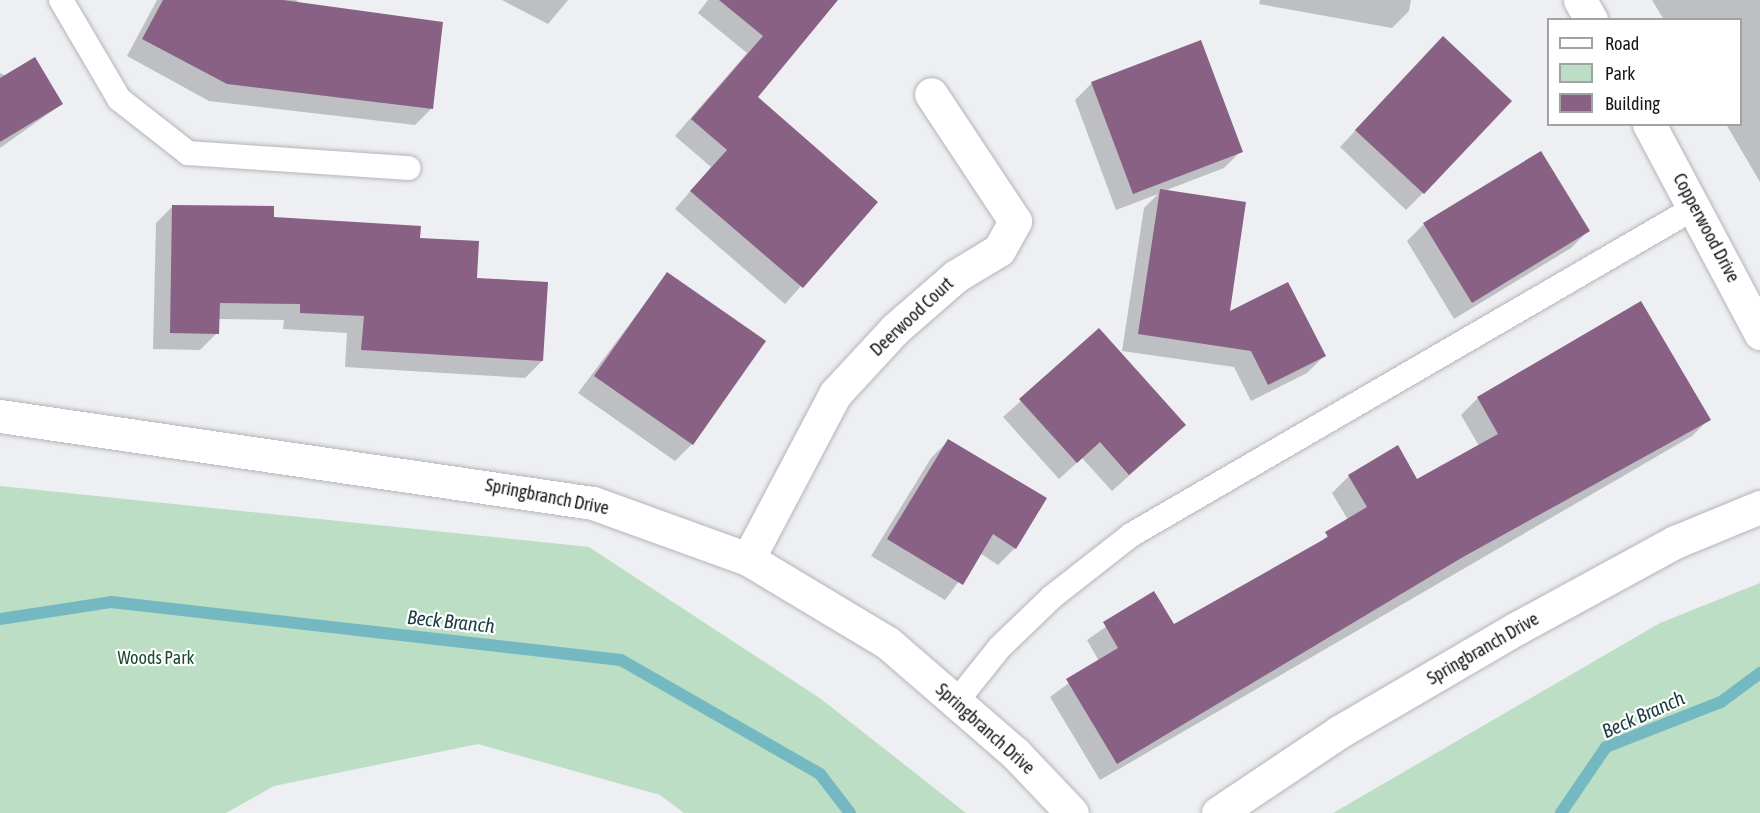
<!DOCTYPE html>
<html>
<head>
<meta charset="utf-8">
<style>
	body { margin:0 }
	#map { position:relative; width:1760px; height:813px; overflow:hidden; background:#eeeff3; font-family:"Asap Condensed",sans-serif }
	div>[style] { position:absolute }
	.green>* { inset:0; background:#bcdec4 }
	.shadow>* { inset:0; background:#0003 }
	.stream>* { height:12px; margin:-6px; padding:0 6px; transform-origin:6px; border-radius:6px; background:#74b9c1 }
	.building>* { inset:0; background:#886184 }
	.roads { filter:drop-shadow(0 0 2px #b3b5b9) drop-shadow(0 0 2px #b3b5b9) }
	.service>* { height:24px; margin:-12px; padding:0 12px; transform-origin:12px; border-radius:12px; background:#fff }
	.minor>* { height:33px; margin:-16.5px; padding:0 16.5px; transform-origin:16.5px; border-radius:16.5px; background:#fff }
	span { translate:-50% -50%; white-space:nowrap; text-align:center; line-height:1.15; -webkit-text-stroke:4.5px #fff; paint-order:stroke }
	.street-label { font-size:18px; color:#151617 }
	.park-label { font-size:18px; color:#174d2c }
	.water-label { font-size:20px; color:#1d3f43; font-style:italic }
	.legend { position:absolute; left:1547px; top:18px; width:195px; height:108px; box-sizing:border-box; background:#fff; border:2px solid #a1a2a2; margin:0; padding:8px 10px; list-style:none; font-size:18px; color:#151617 }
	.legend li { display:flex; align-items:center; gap:12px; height:30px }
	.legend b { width:30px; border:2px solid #a1a2a2 }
</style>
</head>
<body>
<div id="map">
	<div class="green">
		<i style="clip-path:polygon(0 486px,589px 547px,821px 699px,966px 813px,684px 813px,660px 795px,478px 744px,274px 786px,226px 813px,0 813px)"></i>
		<i style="clip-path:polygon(1760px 583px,1760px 813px,1333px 813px,1660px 623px)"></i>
	</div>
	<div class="shadow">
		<i style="clip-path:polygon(157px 0,296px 0,432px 108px,415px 125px,209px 101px,127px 56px)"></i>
		<i style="clip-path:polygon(502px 0,568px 0,548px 24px)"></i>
		<i style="clip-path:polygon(708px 0,836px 0,756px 98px,876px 202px,785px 304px,675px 209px,711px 167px,675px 136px,747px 53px,698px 13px)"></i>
		<i style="clip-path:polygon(1260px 0,1411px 0,1409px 11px,1392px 28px,1259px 4px)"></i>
		<i style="clip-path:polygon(1652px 0,1760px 0,1760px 182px,1726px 124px,1740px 124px,1740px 20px,1664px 20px)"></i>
		<i style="clip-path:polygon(1426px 55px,1423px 193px,1406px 210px,1340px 147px)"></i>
		<i style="clip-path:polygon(0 73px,62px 104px,0 148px)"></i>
		<i style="clip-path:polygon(1092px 83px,1241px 151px,1224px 168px,1164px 191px,1228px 313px,1324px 356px,1307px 373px,1251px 401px,1234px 367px,1122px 351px,1144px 208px,1158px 194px,1116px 210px,1075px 100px)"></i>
		<i style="clip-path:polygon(173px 206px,418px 239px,475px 279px,542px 361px,525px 378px,345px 367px,347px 333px,283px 329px,284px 320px,218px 319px,217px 333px,200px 350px,153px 349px,156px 223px)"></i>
		<i style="clip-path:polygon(1424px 224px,1588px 231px,1571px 248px,1454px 319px,1407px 241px)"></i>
		<i style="clip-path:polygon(667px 274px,692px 444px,675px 461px,578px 393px)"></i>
		<i style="clip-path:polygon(1099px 330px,1167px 442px,1112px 491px,1082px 458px,1059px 479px,1003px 417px)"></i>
		<i style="clip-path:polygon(1478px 398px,1709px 419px,1692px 436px,1100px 780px,1050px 697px,1099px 661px,1087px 640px,1154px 593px,1173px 626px,1312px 548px,1348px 520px,1332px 493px,1349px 476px,1417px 481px,1479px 446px,1461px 415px)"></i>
		<i style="clip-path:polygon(948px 441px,1015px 548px,998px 565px,980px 553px,945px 600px,871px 556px,931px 458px)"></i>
	</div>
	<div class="stream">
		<i style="left:0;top:619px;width:112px;rotate:-8.7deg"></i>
		<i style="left:111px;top:602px;width:513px;rotate:6.49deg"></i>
		<i style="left:621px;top:660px;width:229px;rotate:29.8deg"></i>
		<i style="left:820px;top:774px;width:49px;rotate:52.4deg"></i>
		<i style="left:1561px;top:813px;width:80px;rotate:-55.7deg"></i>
		<i style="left:1606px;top:747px;width:123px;rotate:-21.4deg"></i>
		<i style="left:1721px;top:702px;width:49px;rotate:-36.6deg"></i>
	</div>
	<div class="building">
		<i style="clip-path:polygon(163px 0,283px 0,443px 22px,433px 109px,227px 84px,142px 39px)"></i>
		<i style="clip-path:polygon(719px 0,838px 0,758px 97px,878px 202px,803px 288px,690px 191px,727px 150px,691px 119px,763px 36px)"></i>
		<i style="clip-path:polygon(1443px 36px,1512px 101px,1424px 194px,1355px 130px)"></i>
		<i style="clip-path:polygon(1201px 40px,1243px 152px,1133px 194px,1091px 82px)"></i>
		<i style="clip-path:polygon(35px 57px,63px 104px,0 142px,0 78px)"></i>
		<i style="clip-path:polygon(1541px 151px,1590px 231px,1472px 303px,1423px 223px)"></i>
		<i style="clip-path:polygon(1160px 189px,1246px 202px,1230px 311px,1288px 282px,1326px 356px,1268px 385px,1251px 351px,1138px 334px)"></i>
		<i style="clip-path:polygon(172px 205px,274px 206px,274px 217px,421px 226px,420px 238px,479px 241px,477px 278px,548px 282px,543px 361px,361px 350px,364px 316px,300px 313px,300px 304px,220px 303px,219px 334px,170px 333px)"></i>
		<i style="clip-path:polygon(667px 272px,766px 341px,693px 445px,594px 376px)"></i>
		<i style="clip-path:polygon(1641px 301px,1711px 420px,1463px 557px,1117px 764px,1066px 679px,1118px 648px,1103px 622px,1154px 591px,1174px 624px,1328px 537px,1325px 532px,1367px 507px,1348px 475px,1398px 445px,1417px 479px,1498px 434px,1477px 397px)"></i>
		<i style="clip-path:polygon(1099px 328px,1186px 425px,1129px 475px,1100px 442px,1077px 463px,1019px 399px)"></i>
		<i style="clip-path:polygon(948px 439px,1047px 498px,1016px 549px,993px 534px,963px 585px,887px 539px)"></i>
	</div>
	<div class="roads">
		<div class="service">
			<i style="left:61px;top:0;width:115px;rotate:59.6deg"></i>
			<i style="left:119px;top:99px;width:88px;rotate:38deg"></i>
			<i style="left:188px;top:153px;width:221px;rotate:3.9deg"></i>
			<i style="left:956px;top:702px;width:70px;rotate:-51.3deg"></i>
			<i style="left:1000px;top:647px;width:72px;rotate:-43.9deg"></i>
			<i style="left:1052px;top:597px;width:100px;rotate:-38.1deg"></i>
			<i style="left:1131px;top:535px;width:653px;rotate:-30.14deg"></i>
		</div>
		<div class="minor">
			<i style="left:1580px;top:0;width:23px;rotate:61deg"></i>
			<i style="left:1649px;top:124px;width:237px;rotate:62deg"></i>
			<i style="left:0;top:416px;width:599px;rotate:8.35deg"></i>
			<i style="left:593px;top:503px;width:165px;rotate:19.9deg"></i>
			<i style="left:748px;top:559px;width:163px;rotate:31deg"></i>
			<i style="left:888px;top:643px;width:169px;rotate:40.9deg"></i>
			<i style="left:1016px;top:754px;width:81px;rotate:46.5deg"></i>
			<i style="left:748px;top:559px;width:187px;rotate:-62.2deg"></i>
			<i style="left:835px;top:394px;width:88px;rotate:-47.3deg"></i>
			<i style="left:895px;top:329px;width:81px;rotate:-41deg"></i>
			<i style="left:956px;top:276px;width:50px;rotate:-31.2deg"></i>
			<i style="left:999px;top:250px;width:33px;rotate:-61deg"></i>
			<i style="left:1015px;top:221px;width:152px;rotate:-123.5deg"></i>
			<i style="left:1218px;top:813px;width:146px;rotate:-33.8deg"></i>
			<i style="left:1339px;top:732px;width:206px;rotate:-30.3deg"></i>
			<i style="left:1517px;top:628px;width:180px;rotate:-28.6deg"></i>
			<i style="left:1675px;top:542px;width:92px;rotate:-22.4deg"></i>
		</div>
	</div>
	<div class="street-label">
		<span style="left:1706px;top:228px;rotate:62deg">Copperwood Drive</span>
		<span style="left:912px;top:317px;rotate:-43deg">Deerwood Court</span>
		<span style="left:547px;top:497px;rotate:11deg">Springbranch Drive</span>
		<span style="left:1483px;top:649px;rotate:-30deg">Springbranch Drive</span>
		<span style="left:985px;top:729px;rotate:42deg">Springbranch Drive</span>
	</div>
	<div class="park-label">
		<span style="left:156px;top:658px">Woods Park</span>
	</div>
	<div class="water-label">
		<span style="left:451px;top:621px;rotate:6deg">Beck Branch</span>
		<span style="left:1643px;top:714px;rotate:-24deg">Beck Branch</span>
	</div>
	<ul class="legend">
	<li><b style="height:8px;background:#fff"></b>Road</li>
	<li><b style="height:16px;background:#bcdec4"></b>Park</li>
	<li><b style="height:16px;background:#886184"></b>Building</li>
	</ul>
</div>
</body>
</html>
